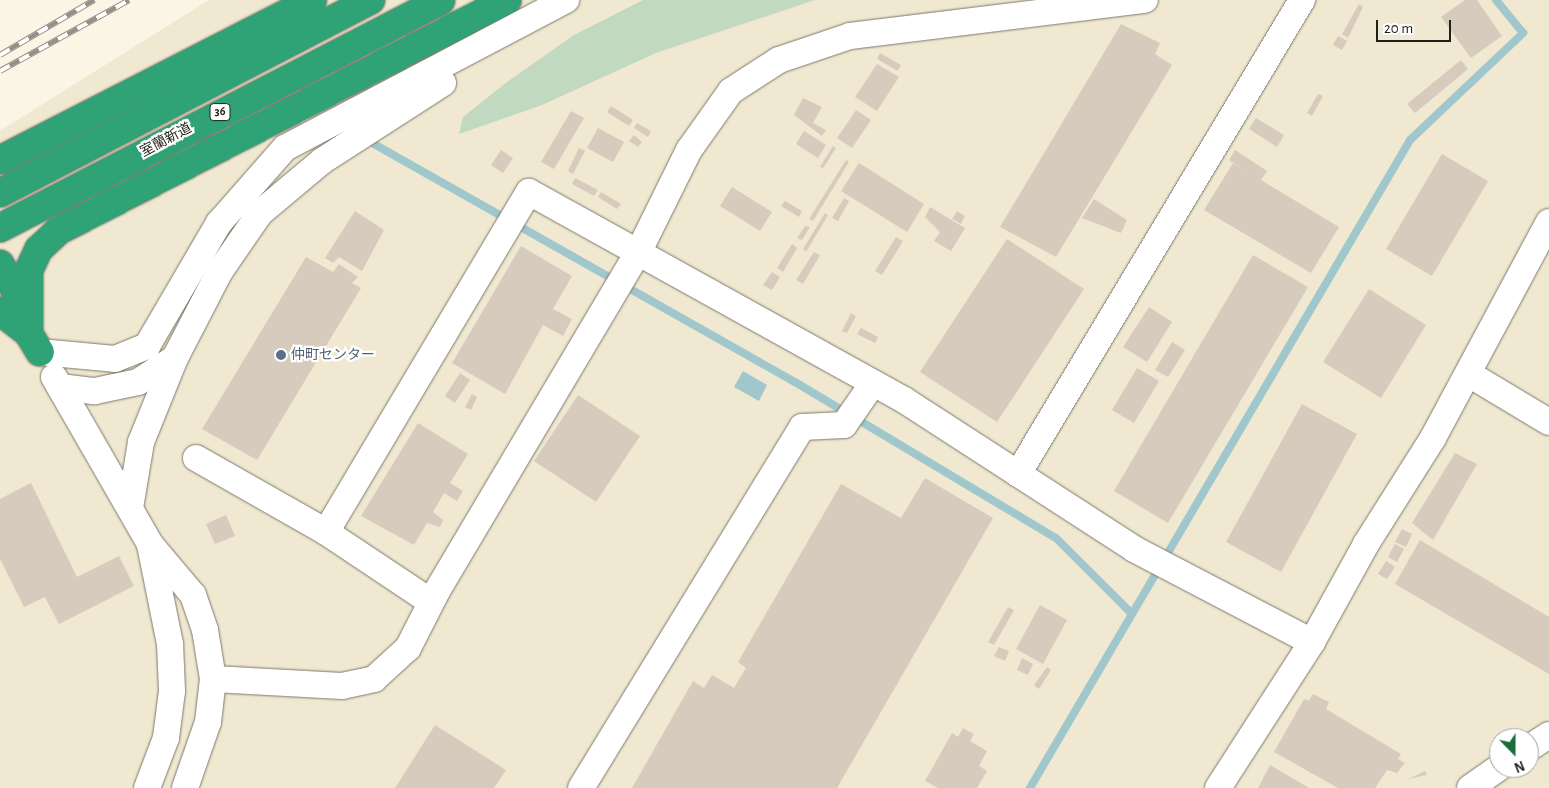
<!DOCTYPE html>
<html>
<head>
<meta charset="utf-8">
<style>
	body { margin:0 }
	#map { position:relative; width:1549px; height:788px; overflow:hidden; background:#faf5e5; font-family:"Alegreya Sans","Noto Sans JP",sans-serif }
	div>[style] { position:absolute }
	.built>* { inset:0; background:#f0e8d1 }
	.green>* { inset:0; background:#c1d9c1 }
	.water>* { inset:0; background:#a0c7cb }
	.stream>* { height:8px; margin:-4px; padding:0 4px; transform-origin:4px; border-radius:4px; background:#a0c7cb }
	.building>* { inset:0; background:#d7cbbe }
	.roads { filter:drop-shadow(0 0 1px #7d786a) drop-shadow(0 0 1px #7d786a) }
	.minor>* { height:26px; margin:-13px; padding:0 13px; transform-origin:13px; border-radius:13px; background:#fff }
	.highway>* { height:28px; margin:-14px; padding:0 14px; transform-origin:14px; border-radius:14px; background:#2fa376 }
	.rail>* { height:5.5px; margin-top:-2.75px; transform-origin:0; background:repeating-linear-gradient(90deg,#fff 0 11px,#949085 0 22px); box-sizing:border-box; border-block:1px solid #949085 }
	.dots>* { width:14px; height:14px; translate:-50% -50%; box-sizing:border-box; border:2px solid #fff; border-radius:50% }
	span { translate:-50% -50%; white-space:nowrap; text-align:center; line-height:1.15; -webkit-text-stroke:4.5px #fff; paint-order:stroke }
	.shield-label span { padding:1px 4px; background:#fff; border:1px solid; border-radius:4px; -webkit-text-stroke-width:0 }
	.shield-label { font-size:12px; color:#211f19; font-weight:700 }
	.street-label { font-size:14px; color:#211f19 }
	.service-label { font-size:14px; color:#4e5e75 }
	.left { translate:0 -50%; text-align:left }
	.north { position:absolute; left:1489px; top:728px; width:50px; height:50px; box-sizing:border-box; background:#fff; border:1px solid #a6a5a3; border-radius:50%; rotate:158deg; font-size:14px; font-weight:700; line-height:20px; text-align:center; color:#211f19 }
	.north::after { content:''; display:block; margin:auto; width:18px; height:22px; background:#1b6c3d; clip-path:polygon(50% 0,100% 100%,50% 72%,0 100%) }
	.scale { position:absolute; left:1376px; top:20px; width:75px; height:22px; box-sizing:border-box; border:2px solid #211f19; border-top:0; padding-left:6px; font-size:15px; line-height:18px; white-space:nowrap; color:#211f19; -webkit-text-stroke:4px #fff; paint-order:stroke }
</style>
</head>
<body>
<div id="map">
	<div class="built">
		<i style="clip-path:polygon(evenodd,209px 0,1549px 0,1549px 788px,0 788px,0 131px,209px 0,1499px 738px,1529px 738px,1529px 768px,1499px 768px,1499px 738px)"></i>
	</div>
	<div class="green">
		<i style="clip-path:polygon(643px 0,815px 0,656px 53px,542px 105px,459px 134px,463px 117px,507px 82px,574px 35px)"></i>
	</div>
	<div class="water">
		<i style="clip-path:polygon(743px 371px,767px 385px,759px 401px,734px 387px)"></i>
	</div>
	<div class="stream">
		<i style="left:374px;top:144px;width:484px;rotate:29.5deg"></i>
		<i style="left:795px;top:382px;width:304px;rotate:30.9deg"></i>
		<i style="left:1056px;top:538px;width:106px;rotate:45deg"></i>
		<i style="left:1030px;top:788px;width:751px;rotate:-59.61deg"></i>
		<i style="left:1410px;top:140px;width:156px;rotate:-43.4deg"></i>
		<i style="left:1523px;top:33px;width:43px;rotate:-129.3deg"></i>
	</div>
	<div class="building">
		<i style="clip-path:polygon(1465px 0,1477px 0,1502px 36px,1471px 58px,1441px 17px)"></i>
		<i style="clip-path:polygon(1359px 4px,1363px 7px,1348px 38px,1342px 34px)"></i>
		<i style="clip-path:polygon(1121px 24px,1160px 43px,1155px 54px,1172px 65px,1056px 257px,1000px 227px)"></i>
		<i style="clip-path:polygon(1338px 36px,1347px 41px,1342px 50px,1333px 45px)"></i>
		<i style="clip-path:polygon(880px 53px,901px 65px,898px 71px,877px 59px)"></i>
		<i style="clip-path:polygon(1461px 60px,1468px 69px,1415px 113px,1407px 104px)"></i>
		<i style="clip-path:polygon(877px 64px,899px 77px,877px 111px,855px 97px)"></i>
		<i style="clip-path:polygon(1318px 94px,1323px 96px,1312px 116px,1307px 113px)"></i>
		<i style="clip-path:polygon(803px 98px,822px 107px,813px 123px,826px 130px,822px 136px,794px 115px)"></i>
		<i style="clip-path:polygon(611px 106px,633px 120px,629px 126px,607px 112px)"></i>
		<i style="clip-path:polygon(856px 110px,871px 120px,852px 148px,837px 138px)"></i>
		<i style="clip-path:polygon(571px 111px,584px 118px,554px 169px,541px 162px)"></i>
		<i style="clip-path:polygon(1256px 118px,1284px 135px,1277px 147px,1249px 129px)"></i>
		<i style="clip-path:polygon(637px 123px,651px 131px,648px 137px,634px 128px)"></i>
		<i style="clip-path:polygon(598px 128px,624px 142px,613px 162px,587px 148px)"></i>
		<i style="clip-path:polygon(804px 131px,826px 145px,818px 158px,796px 144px)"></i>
		<i style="clip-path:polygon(634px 135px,642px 142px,638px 147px,629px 141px)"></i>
		<i style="clip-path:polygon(833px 146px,836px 148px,823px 168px,820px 167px)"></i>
		<i style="clip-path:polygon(579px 148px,585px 151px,573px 174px,568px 171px)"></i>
		<i style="clip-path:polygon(501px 150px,513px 158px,503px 173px,491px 165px)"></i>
		<i style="clip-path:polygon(1235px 150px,1267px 171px,1261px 180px,1339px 227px,1311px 273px,1204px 210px,1233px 163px,1250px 173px,1229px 160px)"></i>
		<i style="clip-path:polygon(1442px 154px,1488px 181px,1432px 276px,1386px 249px)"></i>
		<i style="clip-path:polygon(846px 160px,849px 162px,813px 221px,809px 219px)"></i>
		<i style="clip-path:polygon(859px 163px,924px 204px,907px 232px,841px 191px)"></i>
		<i style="clip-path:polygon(575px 178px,598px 190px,594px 196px,572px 184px)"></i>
		<i style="clip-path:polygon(732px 187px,772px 212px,760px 231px,720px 206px)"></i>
		<i style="clip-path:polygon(601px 192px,621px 204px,617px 209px,598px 197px)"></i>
		<i style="clip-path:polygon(844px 198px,849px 201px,838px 221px,832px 218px)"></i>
		<i style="clip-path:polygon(1094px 199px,1127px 220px,1121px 233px,1082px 218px)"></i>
		<i style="clip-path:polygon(785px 201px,802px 211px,799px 217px,781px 206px)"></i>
		<i style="clip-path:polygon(930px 207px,965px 228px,951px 251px,934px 241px,940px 232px,925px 217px)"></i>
		<i style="clip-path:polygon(355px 211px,384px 230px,362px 271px,339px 257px,333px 263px,325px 258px)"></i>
		<i style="clip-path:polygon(957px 211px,965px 216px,961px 224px,952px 219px)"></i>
		<i style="clip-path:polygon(825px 213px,828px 215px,806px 252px,803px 249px)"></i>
		<i style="clip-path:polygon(805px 226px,810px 227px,802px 240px,797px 238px)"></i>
		<i style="clip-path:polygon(896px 237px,903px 241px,882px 275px,875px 271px)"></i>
		<i style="clip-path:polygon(1007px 239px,1084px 289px,997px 422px,920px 372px)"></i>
		<i style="clip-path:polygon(792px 244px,797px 248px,783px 272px,777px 268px)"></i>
		<i style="clip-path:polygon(521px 246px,572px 276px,553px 309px,572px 319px,563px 336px,543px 325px,505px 394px,452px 363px)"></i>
		<i style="clip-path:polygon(814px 252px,820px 255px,803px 284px,796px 280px)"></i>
		<i style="clip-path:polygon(1253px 255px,1308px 287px,1168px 523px,1114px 491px)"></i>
		<i style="clip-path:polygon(306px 257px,333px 272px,339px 264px,358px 277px,352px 283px,361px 288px,257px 460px,202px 429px)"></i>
		<i style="clip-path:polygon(772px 272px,780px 277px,772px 290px,763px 285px)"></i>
		<i style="clip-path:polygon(1369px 289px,1426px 325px,1381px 398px,1323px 362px)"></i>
		<i style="clip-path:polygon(1149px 307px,1172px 322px,1147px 362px,1123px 347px)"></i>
		<i style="clip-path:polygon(851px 313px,856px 316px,847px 333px,842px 331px)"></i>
		<i style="clip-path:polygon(861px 328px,878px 337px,875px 343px,857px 334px)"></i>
		<i style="clip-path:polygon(1172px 342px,1185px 350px,1168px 377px,1155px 370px)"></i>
		<i style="clip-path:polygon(1137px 368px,1159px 381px,1134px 423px,1112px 410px)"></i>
		<i style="clip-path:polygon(460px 373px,470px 380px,455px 403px,445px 396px)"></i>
		<i style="clip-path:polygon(472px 394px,477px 397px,471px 410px,465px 407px)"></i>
		<i style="clip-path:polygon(578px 395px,640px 436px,596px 502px,534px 461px)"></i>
		<i style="clip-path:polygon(1302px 404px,1357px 434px,1281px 572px,1226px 542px)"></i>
		<i style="clip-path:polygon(418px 423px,468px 454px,450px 483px,463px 491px,457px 501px,444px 493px,433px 512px,443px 520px,440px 527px,427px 523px,414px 545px,361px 516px)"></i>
		<i style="clip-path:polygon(1455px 453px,1477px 464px,1433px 540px,1412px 523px)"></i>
		<i style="clip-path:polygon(925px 478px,993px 518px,837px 788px,632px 788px,693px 681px,704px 688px,712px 675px,734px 688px,746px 668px,738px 662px,841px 484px,901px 518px)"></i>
		<i style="clip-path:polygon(31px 483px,77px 577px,119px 556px,134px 586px,59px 624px,45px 597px,24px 607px,0 559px,0 499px)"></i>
		<i style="clip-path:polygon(226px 515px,235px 536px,215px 544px,206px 524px)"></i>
		<i style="clip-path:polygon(1402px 529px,1412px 534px,1406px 547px,1395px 542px)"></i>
		<i style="clip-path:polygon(1420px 540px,1549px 617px,1549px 674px,1395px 584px)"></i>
		<i style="clip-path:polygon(1395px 544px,1404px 549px,1397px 562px,1388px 557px)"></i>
		<i style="clip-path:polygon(1386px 561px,1395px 567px,1387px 579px,1378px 574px)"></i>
		<i style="clip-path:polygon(1040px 605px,1067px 620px,1043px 664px,1016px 649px)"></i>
		<i style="clip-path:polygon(1008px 607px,1014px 610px,994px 645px,988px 642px)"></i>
		<i style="clip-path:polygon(999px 647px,1009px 651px,1005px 661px,994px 656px)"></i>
		<i style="clip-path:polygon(1022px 658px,1033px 664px,1028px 675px,1017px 670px)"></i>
		<i style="clip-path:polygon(1047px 667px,1051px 670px,1039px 689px,1034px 685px)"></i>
		<i style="clip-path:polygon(1313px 694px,1329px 702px,1326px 709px,1401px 754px,1398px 759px,1405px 763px,1397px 773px,1387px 770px,1375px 788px,1338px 788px,1274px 752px,1304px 699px,1309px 701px)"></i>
		<i style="clip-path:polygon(435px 725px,506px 770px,494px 788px,395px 788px)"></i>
		<i style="clip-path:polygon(963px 728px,974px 734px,970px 741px,987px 751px,979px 766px,987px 771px,977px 788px,938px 788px,925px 781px,952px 733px,958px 737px)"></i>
		<i style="clip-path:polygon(1270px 765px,1309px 788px,1258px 788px)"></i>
		<i style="clip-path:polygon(1425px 771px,1427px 775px,1408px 779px)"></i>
	</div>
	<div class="roads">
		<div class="minor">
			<i style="left:40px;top:352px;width:75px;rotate:5.3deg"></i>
			<i style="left:115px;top:359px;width:35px;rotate:-22deg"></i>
			<i style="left:147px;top:346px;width:143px;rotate:-59.7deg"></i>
			<i style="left:219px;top:223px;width:100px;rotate:-48.7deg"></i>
			<i style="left:285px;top:148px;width:318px;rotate:-27.8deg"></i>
			<i style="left:1469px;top:374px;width:93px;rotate:31deg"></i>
			<i style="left:54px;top:377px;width:193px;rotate:60.1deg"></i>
			<i style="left:150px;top:544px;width:67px;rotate:49.9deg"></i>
			<i style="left:193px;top:595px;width:37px;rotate:71deg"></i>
			<i style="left:205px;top:630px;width:50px;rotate:80.7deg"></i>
			<i style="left:213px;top:679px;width:43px;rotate:96.6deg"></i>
			<i style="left:208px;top:722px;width:70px;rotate:109.2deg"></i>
			<i style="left:60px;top:387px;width:35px;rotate:7deg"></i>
			<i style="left:95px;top:391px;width:44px;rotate:-11.8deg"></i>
			<i style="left:138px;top:382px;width:44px;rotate:-33deg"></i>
			<i style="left:175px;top:358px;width:98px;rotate:-62.7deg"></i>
			<i style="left:220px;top:271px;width:70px;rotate:-55.4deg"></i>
			<i style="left:260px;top:213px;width:81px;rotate:-40deg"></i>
			<i style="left:322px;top:161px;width:144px;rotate:-32.8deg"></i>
			<i style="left:196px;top:458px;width:150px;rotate:29.6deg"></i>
			<i style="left:326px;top:532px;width:126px;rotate:33.7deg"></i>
			<i style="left:1018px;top:474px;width:553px;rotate:-59.07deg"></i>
			<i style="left:130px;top:508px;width:67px;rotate:-80.5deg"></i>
			<i style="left:141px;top:442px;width:91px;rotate:-68deg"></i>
			<i style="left:326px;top:532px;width:396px;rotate:-59.2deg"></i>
			<i style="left:529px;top:192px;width:429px;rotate:29deg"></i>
			<i style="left:904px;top:400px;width:274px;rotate:32.9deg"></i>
			<i style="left:1134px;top:549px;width:201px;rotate:27.6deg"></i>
			<i style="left:213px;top:679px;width:129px;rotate:3.1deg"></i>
			<i style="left:342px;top:686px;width:33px;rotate:-12deg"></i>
			<i style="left:374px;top:679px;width:46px;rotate:-42.4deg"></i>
			<i style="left:408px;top:648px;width:64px;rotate:-63deg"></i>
			<i style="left:437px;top:591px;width:393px;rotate:-59.3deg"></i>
			<i style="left:638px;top:253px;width:115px;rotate:-63.7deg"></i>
			<i style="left:689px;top:150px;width:72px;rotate:-54.6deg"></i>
			<i style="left:731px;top:91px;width:57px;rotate:-32.9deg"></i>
			<i style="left:779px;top:60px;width:75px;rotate:-18.7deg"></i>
			<i style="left:850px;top:36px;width:297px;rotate:-7deg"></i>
			<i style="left:1529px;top:748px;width:24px;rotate:-33deg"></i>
			<i style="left:147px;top:788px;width:53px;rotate:-69.2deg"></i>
			<i style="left:166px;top:738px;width:47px;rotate:-82.7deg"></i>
			<i style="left:172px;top:691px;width:47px;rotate:-92.4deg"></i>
			<i style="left:170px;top:644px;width:101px;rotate:-101.4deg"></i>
			<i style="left:581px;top:788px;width:423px;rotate:-58.5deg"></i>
			<i style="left:802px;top:427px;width:42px;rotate:-2.7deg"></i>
			<i style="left:844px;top:425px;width:51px;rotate:-55.4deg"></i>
			<i style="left:1218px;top:788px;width:174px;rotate:-57.2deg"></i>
			<i style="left:1312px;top:642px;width:112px;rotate:-61.1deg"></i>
			<i style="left:1366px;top:544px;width:125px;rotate:-57.7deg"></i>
			<i style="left:1433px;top:438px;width:245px;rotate:-61.8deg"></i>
			<i style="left:1470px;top:788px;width:35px;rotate:-35deg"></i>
		</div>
		<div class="highway">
			<i style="left:0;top:160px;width:351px;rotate:-27.1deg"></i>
			<i style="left:0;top:193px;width:418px;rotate:-27.5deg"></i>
			<i style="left:0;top:228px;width:496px;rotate:-27.3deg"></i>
			<i style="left:0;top:264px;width:28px;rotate:60deg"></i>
			<i style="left:14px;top:288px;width:19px;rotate:43deg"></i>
			<i style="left:0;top:311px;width:37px;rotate:38deg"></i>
			<i style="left:29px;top:334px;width:21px;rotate:59deg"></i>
			<i style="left:29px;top:334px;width:64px;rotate:-90deg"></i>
			<i style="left:29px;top:270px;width:23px;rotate:-65deg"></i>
			<i style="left:39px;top:249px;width:26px;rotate:-43deg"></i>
			<i style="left:58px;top:231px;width:505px;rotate:-27.22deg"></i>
		</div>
	</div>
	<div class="rail">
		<i style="left:0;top:55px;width:109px;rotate:-30.3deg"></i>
		<i style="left:0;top:71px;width:147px;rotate:-28.8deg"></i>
	</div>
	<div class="dots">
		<i style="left:281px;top:355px;background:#5c6f8a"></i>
	</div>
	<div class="shield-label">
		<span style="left:220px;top:112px">36</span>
	</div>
	<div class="street-label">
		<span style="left:166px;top:140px;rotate:-28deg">室蘭新道</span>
	</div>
	<div class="service-label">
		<span class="left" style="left:291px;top:355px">仲町センター</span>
	</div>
	<div class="north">N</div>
	<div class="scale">20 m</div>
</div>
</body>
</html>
